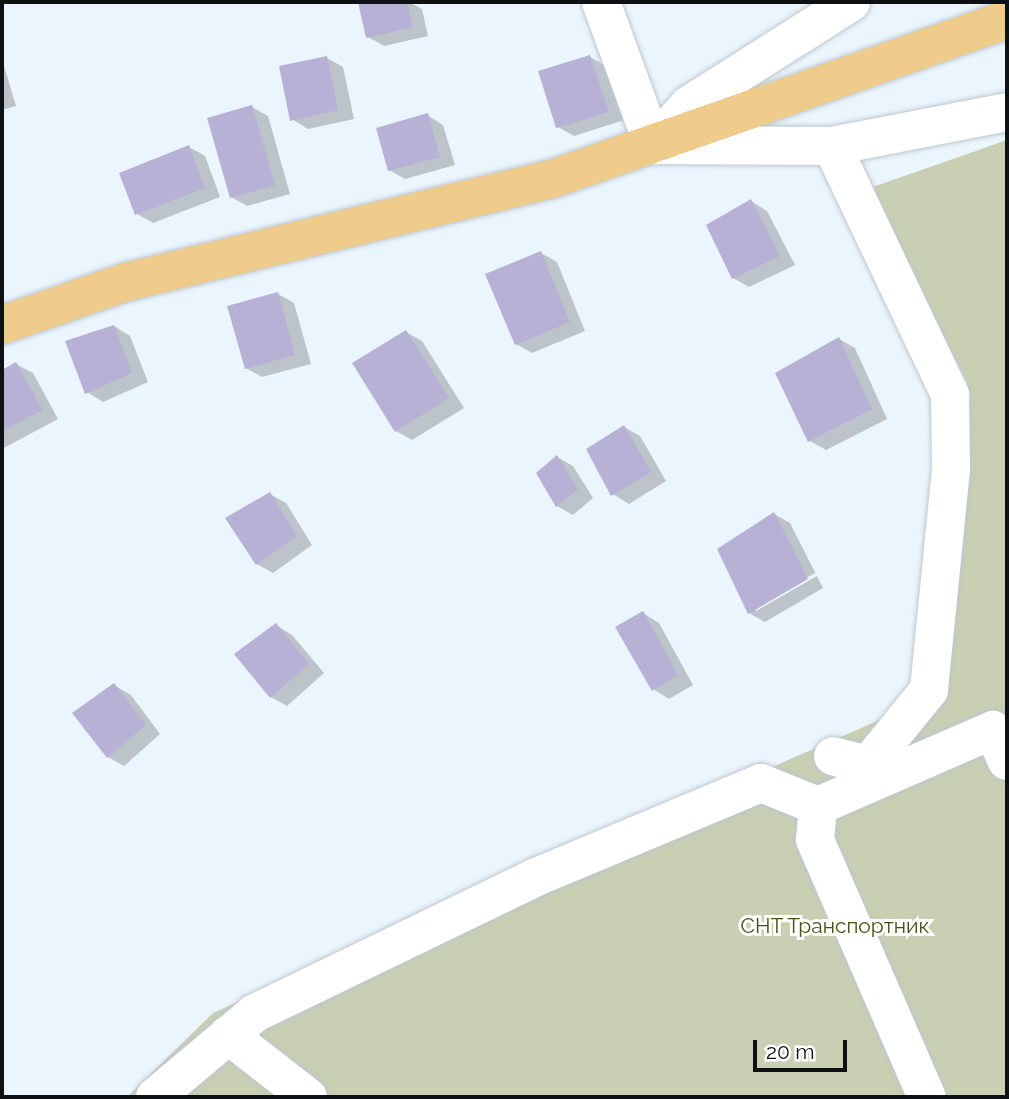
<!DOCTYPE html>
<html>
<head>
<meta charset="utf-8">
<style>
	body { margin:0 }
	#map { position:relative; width:1009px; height:1099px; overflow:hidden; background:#ebf5fd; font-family:Raleway,sans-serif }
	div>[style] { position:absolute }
	.green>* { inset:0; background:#c8cfb2 }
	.shadow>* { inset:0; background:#0003 }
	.building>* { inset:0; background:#b7b1d6 }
	.roads { filter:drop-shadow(0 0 2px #bdc7cf) drop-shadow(0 0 2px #bdc7cf) }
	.minor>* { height:38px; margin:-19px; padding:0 19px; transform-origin:19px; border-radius:19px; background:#fff }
	.major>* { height:38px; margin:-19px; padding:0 19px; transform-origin:19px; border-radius:19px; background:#efcb8c }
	span { translate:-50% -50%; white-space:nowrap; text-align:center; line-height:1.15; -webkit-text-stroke:6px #fff; paint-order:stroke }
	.park-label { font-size:21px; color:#475217 }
	.frame { position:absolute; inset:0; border:4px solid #0e1114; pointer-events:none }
	.scale { position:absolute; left:753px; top:1040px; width:94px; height:32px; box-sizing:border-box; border:4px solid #0e1114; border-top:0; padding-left:9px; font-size:21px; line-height:24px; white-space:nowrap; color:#0e1114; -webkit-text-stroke:5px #fff; paint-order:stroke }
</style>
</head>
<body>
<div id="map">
	<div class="green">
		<i style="clip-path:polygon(1007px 140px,1007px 1097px,127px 1097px,213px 1013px,945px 691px,967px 382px,867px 189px)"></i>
	</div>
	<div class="shadow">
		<i style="clip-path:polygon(360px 2px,409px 2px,422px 9px,428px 36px,384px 46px,368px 37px)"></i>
		<i style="clip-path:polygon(590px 57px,606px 66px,624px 120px,574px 136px,558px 127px)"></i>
		<i style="clip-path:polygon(327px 58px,343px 67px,354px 119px,308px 129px,292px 119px)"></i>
		<i style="clip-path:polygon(2px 59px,16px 106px,2px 110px)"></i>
		<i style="clip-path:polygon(252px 107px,268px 116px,290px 194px,247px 206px,231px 197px)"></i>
		<i style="clip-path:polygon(427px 115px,443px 125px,455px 165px,405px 179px,389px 170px)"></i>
		<i style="clip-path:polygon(189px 147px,205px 156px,220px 197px,153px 223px,137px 214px)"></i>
		<i style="clip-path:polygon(751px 201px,767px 211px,795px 265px,749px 287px,733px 278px)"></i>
		<i style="clip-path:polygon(541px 253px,557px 262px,585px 331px,532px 353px,516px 344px)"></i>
		<i style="clip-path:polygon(278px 294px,294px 303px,311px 364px,262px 377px,246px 368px)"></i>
		<i style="clip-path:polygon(114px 326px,130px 336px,148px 382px,103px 402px,87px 392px)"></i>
		<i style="clip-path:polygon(406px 332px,422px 341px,464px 408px,412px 440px,396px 431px)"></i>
		<i style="clip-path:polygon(839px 339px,855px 348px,887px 419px,826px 450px,810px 441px)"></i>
		<i style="clip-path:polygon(16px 364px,33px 373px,58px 419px,2px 449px,2px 372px)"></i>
		<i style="clip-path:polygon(624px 427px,640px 436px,666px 481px,629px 504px,613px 494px)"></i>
		<i style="clip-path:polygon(557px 457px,573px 466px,593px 498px,573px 515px,557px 506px,538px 473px)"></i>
		<i style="clip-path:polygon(270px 494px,286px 503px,312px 545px,273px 573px,257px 564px)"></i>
		<i style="clip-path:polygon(evenodd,774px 514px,790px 523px,823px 588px,765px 622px,749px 613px,774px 514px,815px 573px,817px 576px,756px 611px,756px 607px,815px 573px)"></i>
		<i style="clip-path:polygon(643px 613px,659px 623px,693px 685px,669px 699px,653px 689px)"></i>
		<i style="clip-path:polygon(276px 625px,292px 635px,324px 673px,287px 706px,271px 697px)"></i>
		<i style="clip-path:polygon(114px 685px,131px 695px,160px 734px,124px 766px,108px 757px)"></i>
	</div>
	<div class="building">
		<i style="clip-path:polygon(358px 2px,407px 2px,413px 27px,366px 38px)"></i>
		<i style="clip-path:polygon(590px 55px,609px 112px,556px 128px,538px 71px)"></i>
		<i style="clip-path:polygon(327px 56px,338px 110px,290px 121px,279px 66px)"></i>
		<i style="clip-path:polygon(252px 105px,275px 185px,230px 198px,207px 118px)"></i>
		<i style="clip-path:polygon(428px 113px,440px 157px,388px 171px,376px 128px)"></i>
		<i style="clip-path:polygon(189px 145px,205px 188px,135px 215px,119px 173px)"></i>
		<i style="clip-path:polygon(751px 199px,780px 256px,732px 279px,706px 225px)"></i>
		<i style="clip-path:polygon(541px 251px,570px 322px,515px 345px,485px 274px)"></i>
		<i style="clip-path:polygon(278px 292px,295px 355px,245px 369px,227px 306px)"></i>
		<i style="clip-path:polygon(114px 325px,132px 373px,85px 394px,65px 341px)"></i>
		<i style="clip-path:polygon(406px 330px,449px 398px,395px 432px,352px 363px)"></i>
		<i style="clip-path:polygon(839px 337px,872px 409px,808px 442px,775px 373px)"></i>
		<i style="clip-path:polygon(16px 362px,43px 410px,2px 431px,2px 370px)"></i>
		<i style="clip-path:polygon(624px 425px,651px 472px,611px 496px,586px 449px)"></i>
		<i style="clip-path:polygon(557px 455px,578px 489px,556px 507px,536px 473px)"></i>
		<i style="clip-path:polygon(270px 492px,297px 536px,256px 565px,225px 518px)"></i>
		<i style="clip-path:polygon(774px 512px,808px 579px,748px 614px,717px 549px)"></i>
		<i style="clip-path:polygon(643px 611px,678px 675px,652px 691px,615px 627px)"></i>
		<i style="clip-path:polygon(276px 623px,309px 664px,270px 698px,234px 654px)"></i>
		<i style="clip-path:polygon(114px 683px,146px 725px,107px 758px,72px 713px)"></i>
	</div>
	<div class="roads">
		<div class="minor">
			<i style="left:601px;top:2px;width:152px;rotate:70deg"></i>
			<i style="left:653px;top:145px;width:54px;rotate:-48deg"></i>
			<i style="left:689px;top:105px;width:192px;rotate:-32.4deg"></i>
			<i style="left:655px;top:145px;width:177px;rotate:0.3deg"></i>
			<i style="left:832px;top:146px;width:178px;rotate:-11deg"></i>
			<i style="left:832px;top:146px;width:276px;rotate:64.6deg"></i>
			<i style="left:950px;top:395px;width:74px;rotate:89.2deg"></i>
			<i style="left:951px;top:469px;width:222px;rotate:95.7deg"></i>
			<i style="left:929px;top:690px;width:97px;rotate:129.1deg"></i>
			<i style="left:868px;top:765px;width:36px;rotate:-166deg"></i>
			<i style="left:818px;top:806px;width:34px;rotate:95deg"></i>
			<i style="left:815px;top:840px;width:280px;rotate:66.5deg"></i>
			<i style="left:228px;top:1035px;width:101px;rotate:37.8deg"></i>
			<i style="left:155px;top:1097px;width:131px;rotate:-40deg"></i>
			<i style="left:255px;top:1013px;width:310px;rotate:-25.8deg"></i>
			<i style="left:534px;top:878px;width:246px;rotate:-22.7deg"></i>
			<i style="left:761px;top:783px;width:61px;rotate:22deg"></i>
			<i style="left:818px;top:806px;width:191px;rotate:-23.5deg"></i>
			<i style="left:993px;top:730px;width:34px;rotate:66deg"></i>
		</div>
		<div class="major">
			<i style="left:2px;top:325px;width:131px;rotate:-19.1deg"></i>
			<i style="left:126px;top:282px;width:438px;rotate:-13.6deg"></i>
			<i style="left:552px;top:179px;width:482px;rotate:-19.3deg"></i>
		</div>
	</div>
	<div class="park-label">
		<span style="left:835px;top:926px">СНТ Транспортник</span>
	</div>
	<div class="frame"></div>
	<div class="scale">20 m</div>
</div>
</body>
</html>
